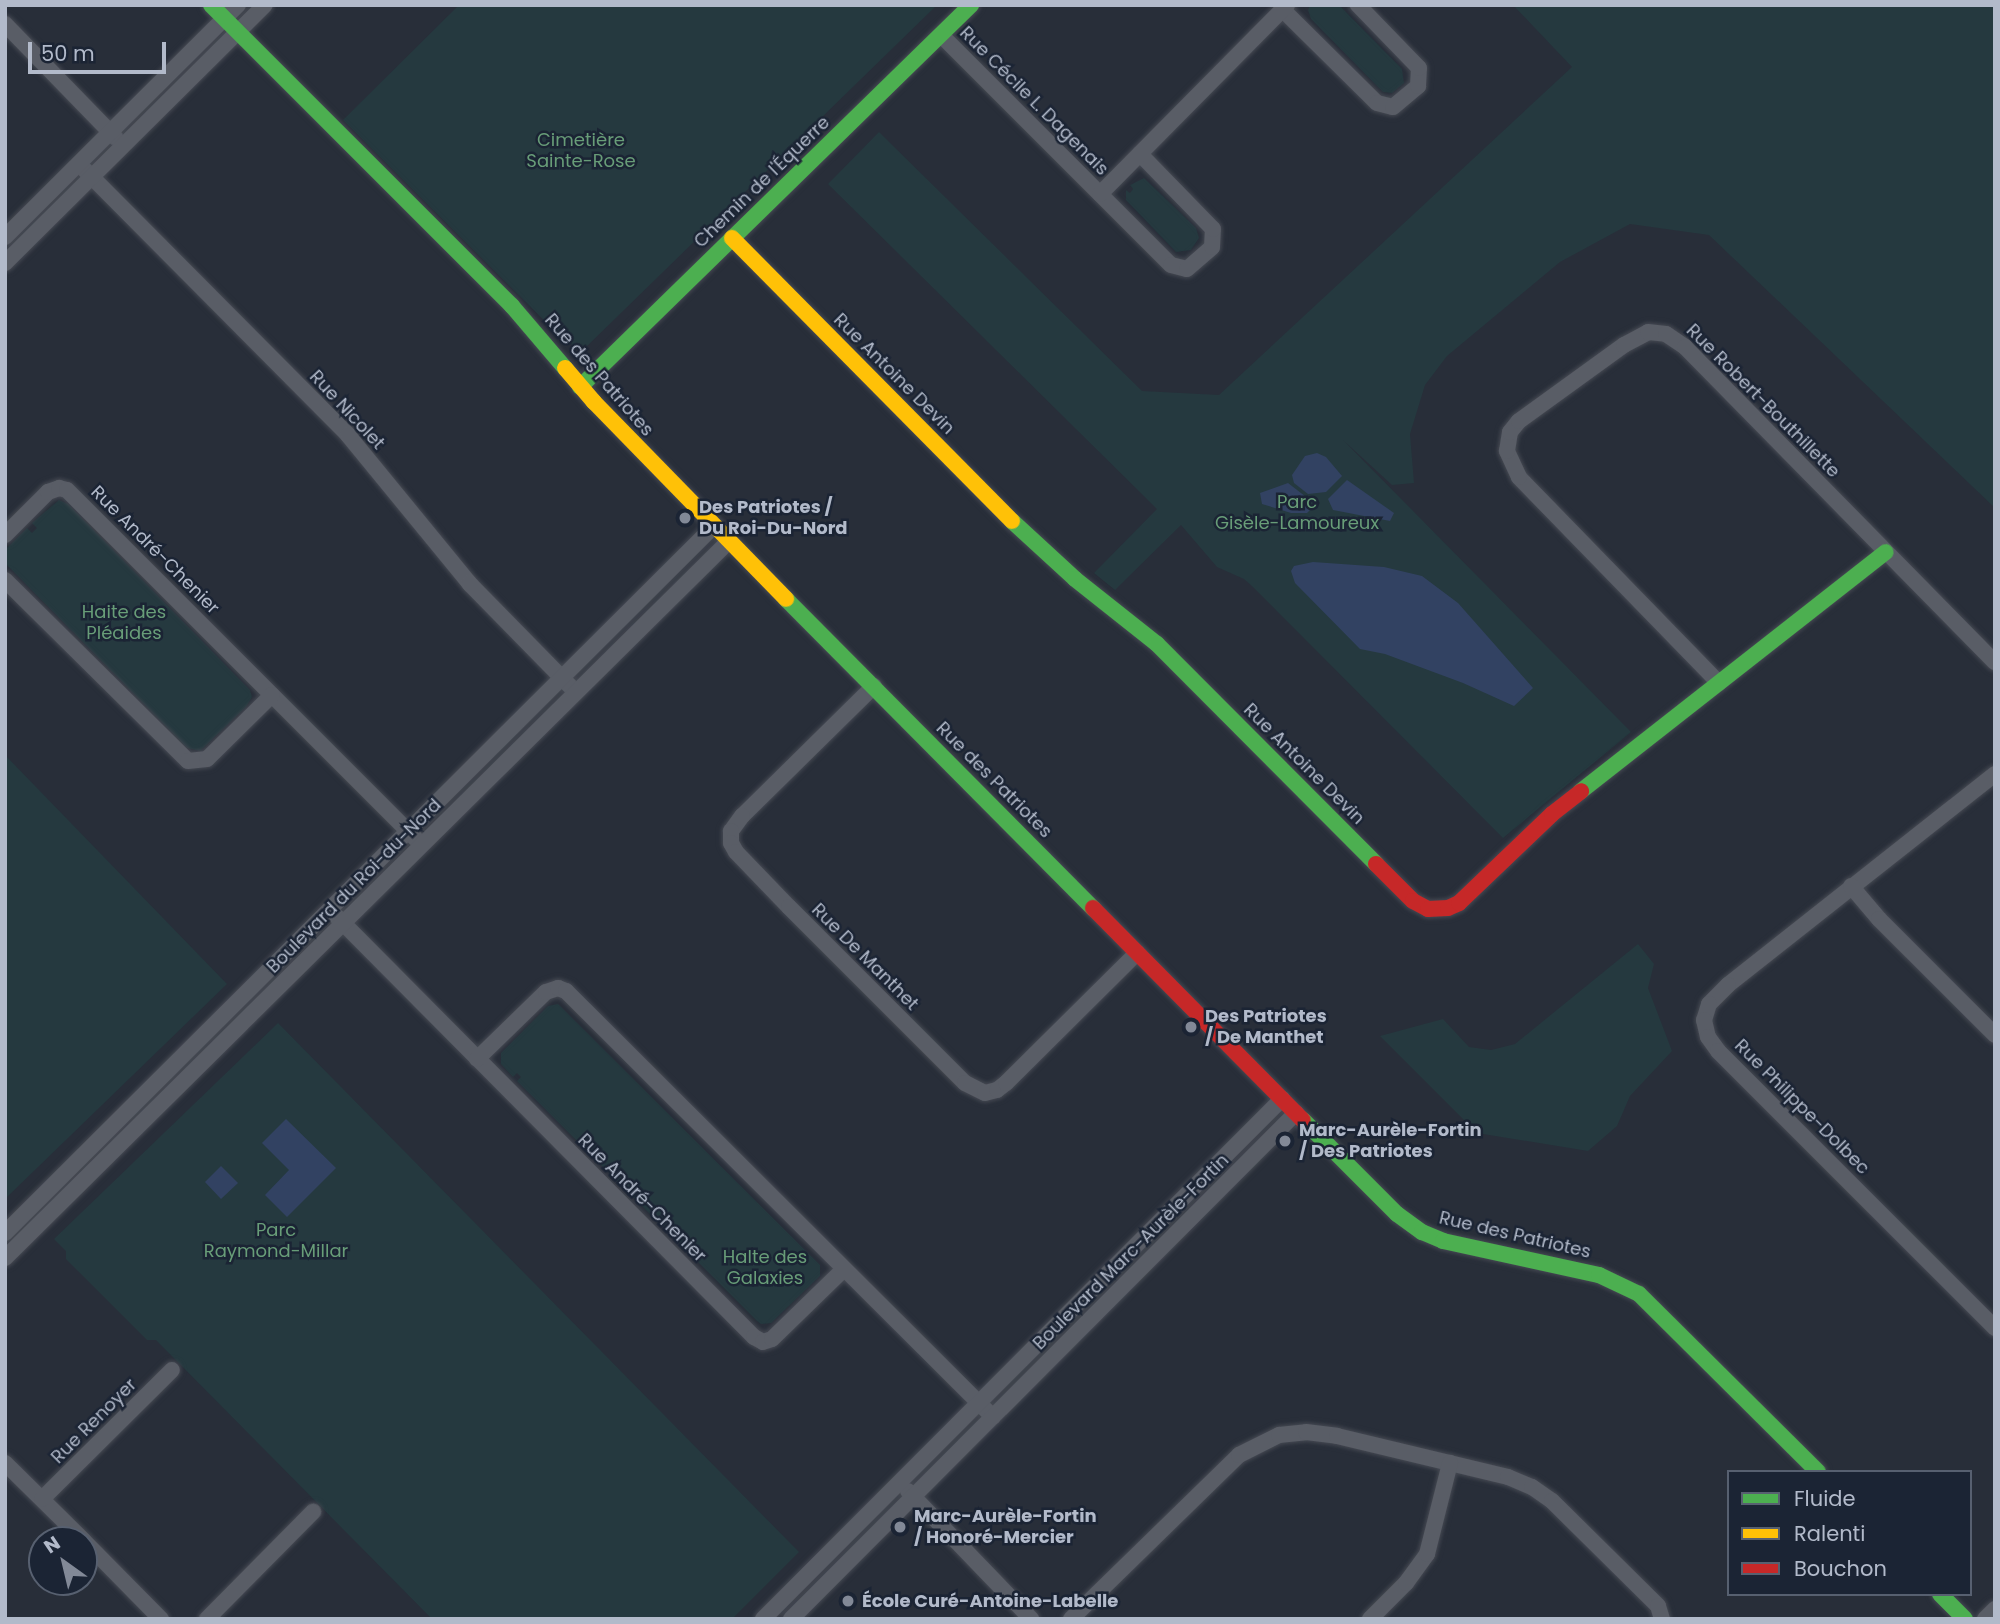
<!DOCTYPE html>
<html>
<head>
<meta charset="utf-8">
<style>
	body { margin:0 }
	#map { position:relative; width:2000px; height:1624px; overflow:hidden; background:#282e39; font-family:Poppins,sans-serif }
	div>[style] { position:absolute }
	.green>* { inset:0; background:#25393f }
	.water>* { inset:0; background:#324262 }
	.roads { filter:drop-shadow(0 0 2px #454952) drop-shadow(0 0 2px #454952) }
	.street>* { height:16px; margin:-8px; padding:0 8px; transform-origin:8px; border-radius:8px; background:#595d66 }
	.fast>* { height:16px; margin:-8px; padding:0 8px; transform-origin:8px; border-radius:8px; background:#4caf50 }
	.slow>* { height:16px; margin:-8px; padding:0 8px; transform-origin:8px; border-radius:8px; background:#ffc107 }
	.jam>* { height:16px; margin:-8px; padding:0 8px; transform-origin:8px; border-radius:8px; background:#c62828 }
	.dots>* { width:19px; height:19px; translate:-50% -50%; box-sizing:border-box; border:4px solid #1b2434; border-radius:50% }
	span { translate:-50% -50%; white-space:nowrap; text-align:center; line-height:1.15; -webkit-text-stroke:5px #1b2434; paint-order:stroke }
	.street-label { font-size:18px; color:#b2baca }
	.park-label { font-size:18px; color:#689d78 }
	.poi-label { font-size:18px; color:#b2baca; font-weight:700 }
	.left { translate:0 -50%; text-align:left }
	.frame { position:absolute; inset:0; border:7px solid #b2baca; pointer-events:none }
	.legend { position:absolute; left:1727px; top:1470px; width:245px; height:126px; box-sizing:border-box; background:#1b2434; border:2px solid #576070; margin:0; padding:9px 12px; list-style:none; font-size:21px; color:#b2baca }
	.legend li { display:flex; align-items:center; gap:14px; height:35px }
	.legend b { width:35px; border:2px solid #576070 }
	.north { position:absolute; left:28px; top:1526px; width:70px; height:70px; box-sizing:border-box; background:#1b2434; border:2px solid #576070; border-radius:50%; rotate:326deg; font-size:19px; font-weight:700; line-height:28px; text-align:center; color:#b2baca }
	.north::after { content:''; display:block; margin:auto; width:24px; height:32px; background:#828997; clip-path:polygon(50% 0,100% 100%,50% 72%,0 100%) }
	.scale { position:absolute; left:28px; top:42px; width:138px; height:32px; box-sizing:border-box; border:4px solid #b2baca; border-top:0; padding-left:9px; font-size:21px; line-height:24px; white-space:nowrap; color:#b2baca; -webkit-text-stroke:5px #1b2434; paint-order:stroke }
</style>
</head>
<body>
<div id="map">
	<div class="green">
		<i style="clip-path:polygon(459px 5px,937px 5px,583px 350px,566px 342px,343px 120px)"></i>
		<i style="clip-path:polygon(1310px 5px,1339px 5px,1402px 69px,1404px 83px,1392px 93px,1383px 92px,1311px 19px,1308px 10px)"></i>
		<i style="clip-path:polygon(1513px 5px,1995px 5px,1995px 508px,1709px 235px,1630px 224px,1560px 262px,1447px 356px,1425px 385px,1410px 434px,1414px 483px,1392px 485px,1343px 440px,1631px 732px,1503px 838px,1253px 587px,1244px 579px,1217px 567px,1181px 525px,1115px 590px,1094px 573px,1157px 509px,828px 184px,879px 132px,1142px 391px,1219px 395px,1572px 67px)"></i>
		<i style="clip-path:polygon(1144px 178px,1196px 228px,1199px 238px,1191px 250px,1176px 252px,1126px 200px,1126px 190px,1130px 193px,1133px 189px,1130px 185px)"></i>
		<i style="clip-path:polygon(59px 500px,68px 504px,250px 690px,252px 697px,246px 707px,200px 751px,187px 748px,5px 563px,5px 550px,27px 528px,32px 533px,37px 528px,32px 523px)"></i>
		<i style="clip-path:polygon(5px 755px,227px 984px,5px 1199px)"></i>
		<i style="clip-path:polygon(1638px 944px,1654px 964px,1648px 988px,1672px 1051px,1630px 1096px,1617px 1126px,1588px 1151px,1477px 1133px,1380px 1036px,1443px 1019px,1469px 1047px,1491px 1050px,1515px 1044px)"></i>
		<i style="clip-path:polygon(558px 1004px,820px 1265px,820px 1276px,771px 1323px,761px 1324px,757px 1321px,517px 1081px,521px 1077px,517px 1073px,513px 1077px,501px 1064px,501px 1053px,548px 1006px)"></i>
		<i style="clip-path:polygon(278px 1023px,799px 1552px,732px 1619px,432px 1619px,156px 1340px,147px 1340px,66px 1259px,66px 1251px,54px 1239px)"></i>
	</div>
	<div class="water">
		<i style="clip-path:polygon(1317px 453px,1326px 457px,1342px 476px,1326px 492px,1308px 494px,1294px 483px,1292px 475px,1305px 456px)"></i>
		<i style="clip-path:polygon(1347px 480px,1394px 513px,1390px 521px,1333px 510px,1328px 499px)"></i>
		<i style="clip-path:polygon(1288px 483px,1310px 500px,1311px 509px,1307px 513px,1291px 513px,1262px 504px,1260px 493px)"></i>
		<i style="clip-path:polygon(1313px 562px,1384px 567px,1422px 576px,1458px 603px,1533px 688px,1514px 706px,1463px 683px,1385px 654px,1360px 649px,1295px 583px,1291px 571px,1294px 566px)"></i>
		<i style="clip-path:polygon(286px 1119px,336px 1168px,287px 1217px,265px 1195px,289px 1170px,262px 1143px)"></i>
		<i style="clip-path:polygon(221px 1166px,238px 1183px,221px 1199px,205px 1182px)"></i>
	</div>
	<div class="roads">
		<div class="street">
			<i style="left:1283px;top:10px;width:132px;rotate:44.7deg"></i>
			<i style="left:1377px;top:103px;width:16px;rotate:14deg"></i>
			<i style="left:1393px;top:107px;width:33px;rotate:-40deg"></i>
			<i style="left:1418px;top:86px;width:18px;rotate:-87deg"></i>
			<i style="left:1419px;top:68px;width:88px;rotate:-134.1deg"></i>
			<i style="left:5px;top:24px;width:159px;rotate:45.8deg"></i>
			<i style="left:941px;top:35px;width:325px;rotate:45deg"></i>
			<i style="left:1171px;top:265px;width:16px;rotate:14deg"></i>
			<i style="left:1187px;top:269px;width:33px;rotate:-41deg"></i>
			<i style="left:1212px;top:247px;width:18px;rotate:-87deg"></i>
			<i style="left:1213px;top:229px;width:105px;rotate:-134.2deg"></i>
			<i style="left:79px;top:164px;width:382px;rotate:45.2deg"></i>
			<i style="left:348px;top:435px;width:193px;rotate:50.7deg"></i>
			<i style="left:470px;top:584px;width:143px;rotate:45.6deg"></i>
			<i style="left:1100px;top:194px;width:266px;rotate:-45.3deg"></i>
			<i style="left:5px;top:237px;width:329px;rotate:-44.9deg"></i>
			<i style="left:5px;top:263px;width:366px;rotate:-44.8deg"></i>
			<i style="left:5px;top:535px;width:61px;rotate:-45deg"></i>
			<i style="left:48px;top:492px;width:12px;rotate:-20deg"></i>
			<i style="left:59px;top:488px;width:8px;rotate:14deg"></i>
			<i style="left:67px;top:490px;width:494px;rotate:45deg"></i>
			<i style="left:5px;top:580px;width:257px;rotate:44.7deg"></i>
			<i style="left:188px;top:761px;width:19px;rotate:-6deg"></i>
			<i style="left:207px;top:759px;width:91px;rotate:-44.6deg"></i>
			<i style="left:1719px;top:683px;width:287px;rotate:-134.2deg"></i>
			<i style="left:1519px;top:477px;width:29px;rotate:-115deg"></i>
			<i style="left:1507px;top:451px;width:19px;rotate:-81deg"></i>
			<i style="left:1510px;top:432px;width:14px;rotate:-51deg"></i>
			<i style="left:1519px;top:421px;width:130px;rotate:-35.9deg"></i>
			<i style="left:1624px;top:345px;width:27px;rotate:-28deg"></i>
			<i style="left:1648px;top:332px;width:18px;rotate:6deg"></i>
			<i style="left:1666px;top:334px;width:23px;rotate:34deg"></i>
			<i style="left:1685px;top:347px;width:442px;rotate:45.5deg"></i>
			<i style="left:874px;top:686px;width:185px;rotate:135.4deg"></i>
			<i style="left:742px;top:816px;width:19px;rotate:126deg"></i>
			<i style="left:731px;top:831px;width:12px;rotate:90deg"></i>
			<i style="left:731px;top:843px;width:10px;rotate:61deg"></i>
			<i style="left:736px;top:852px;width:76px;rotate:46.1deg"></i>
			<i style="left:789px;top:907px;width:249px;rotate:45deg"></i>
			<i style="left:965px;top:1083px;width:22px;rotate:27deg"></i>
			<i style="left:985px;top:1093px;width:12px;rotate:-14deg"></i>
			<i style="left:997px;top:1090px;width:11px;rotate:-38deg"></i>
			<i style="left:1006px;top:1083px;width:185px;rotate:-44.8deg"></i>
			<i style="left:1995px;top:774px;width:340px;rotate:141.7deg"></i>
			<i style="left:1728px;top:985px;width:27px;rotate:135deg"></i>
			<i style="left:1709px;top:1004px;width:17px;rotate:107deg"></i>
			<i style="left:1704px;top:1020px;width:17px;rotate:77deg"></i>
			<i style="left:1708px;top:1037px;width:17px;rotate:54deg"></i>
			<i style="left:1718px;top:1051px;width:392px;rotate:45deg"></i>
			<i style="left:1851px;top:886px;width:43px;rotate:49.7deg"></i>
			<i style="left:1879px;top:919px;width:164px;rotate:45deg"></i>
			<i style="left:337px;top:917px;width:592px;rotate:45.21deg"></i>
			<i style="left:754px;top:1337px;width:10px;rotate:29deg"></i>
			<i style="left:763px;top:1342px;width:9px;rotate:-18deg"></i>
			<i style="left:772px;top:1339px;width:100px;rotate:-44.2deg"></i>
			<i style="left:477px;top:1059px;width:96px;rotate:-44.2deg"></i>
			<i style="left:546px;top:992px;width:13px;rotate:-18deg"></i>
			<i style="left:558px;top:988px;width:9px;rotate:21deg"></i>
			<i style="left:566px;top:991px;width:603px;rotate:44.93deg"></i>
			<i style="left:5px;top:1233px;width:1001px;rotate:-44.92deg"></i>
			<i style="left:5px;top:1258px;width:1019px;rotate:-44.72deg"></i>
			<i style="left:5px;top:1463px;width:110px;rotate:44.6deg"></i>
			<i style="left:908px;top:1491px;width:178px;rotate:46.1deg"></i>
			<i style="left:42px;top:1499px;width:183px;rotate:-44.8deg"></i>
			<i style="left:84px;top:1541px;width:110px;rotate:45.4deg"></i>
			<i style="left:207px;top:1619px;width:151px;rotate:-45.3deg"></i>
			<i style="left:763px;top:1619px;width:735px;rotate:-45.06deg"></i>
			<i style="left:791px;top:1619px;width:715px;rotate:-45.06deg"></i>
			<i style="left:1071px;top:1619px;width:235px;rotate:-44.3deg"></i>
			<i style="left:1239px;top:1455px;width:45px;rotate:-26.6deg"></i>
			<i style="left:1279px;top:1435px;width:27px;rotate:-6deg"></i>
			<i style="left:1306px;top:1432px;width:31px;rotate:7deg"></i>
			<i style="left:1337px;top:1436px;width:176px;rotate:13.5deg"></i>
			<i style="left:1508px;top:1477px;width:26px;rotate:23deg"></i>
			<i style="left:1532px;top:1487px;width:24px;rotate:35deg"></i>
			<i style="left:1552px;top:1501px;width:149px;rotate:44.7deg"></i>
			<i style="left:1658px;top:1606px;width:14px;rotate:73deg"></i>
			<i style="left:1370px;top:1619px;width:51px;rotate:-45deg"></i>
			<i style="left:1406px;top:1583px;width:36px;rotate:-54deg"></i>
			<i style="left:1427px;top:1554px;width:94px;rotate:-75.8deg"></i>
			<i style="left:1985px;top:1619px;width:14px;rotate:-45deg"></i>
		</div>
		<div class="fast">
			<i style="left:211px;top:5px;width:426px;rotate:45deg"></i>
			<i style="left:512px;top:306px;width:82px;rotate:49.5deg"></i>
			<i style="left:580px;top:387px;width:547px;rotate:-44.33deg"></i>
			<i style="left:1012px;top:521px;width:86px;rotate:42.6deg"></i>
			<i style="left:1075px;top:579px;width:105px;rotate:38.4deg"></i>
			<i style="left:1157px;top:644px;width:310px;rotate:45.1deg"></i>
			<i style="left:786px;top:599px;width:436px;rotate:45.2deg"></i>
			<i style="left:1581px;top:791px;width:387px;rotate:-38.1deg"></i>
			<i style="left:1303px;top:1120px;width:133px;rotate:45deg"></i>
			<i style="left:1397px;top:1214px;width:31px;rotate:36deg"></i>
			<i style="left:1422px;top:1232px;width:23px;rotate:23deg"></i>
			<i style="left:1443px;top:1241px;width:160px;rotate:12.3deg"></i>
			<i style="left:1599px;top:1275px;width:44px;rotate:25.4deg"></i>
			<i style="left:1639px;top:1294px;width:252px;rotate:44.8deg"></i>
			<i style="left:1940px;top:1594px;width:35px;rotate:45deg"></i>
		</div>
		<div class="slow">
			<i style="left:732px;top:238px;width:398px;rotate:45.3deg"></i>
			<i style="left:565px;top:368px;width:45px;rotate:49.5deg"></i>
			<i style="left:594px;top:402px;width:275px;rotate:45.7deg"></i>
		</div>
		<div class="jam">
			<i style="left:1376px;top:864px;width:52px;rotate:45deg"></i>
			<i style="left:1413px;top:901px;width:17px;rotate:28deg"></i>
			<i style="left:1428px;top:909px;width:20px;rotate:-3deg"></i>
			<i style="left:1448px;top:908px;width:12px;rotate:-24deg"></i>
			<i style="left:1459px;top:903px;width:129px;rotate:-43.7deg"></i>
			<i style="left:1552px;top:814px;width:37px;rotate:-38deg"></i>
			<i style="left:1093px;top:908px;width:298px;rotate:45.3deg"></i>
		</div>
	</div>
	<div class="dots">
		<i style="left:685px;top:518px;background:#828997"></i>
		<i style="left:1191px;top:1027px;background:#828997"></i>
		<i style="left:1285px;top:1141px;background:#828997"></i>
		<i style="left:900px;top:1527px;background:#828997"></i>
		<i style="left:848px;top:1601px;background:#828997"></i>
	</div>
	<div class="street-label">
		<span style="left:1034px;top:101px;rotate:45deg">Rue Cécile L. Dagenais</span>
		<span style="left:762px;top:182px;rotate:-44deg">Chemin de l'Équerre</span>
		<span style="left:894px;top:374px;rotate:45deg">Rue Antoine Devin</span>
		<span style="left:599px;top:375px;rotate:49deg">Rue des Patriotes</span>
		<span style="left:1763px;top:401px;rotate:45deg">Rue Robert-Bouthillette</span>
		<span style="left:347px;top:410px;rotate:47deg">Rue Nicolet</span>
		<span style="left:155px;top:550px;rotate:45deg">Rue André-Chenier</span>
		<span style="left:1304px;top:764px;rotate:45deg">Rue Antoine Devin</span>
		<span style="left:994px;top:780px;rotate:45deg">Rue des Patriotes</span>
		<span style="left:354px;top:886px;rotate:-45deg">Boulevard du Roi-du-Nord</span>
		<span style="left:865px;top:957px;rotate:45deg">Rue De Manthet</span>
		<span style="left:1802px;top:1107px;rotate:45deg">Rue Philippe-Dolbec</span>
		<span style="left:642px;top:1198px;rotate:45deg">Rue André-Chenier</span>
		<span style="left:1515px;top:1235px;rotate:13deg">Rue des Patriotes</span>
		<span style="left:1131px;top:1252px;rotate:-45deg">Boulevard Marc-Aurèle-Fortin</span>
		<span style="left:94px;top:1421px;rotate:-45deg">Rue Renoyer</span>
	</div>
	<div class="park-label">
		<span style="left:581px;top:151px">Cimetière<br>Sainte-Rose</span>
		<span style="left:1297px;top:513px">Parc<br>Gisèle-Lamoureux</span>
		<span style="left:124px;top:623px">Haite des<br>Pléaides</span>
		<span style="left:276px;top:1241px">Parc<br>Raymond-Millar</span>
		<span style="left:765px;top:1268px">Halte des<br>Galaxies</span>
	</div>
	<div class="poi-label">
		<span class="left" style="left:699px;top:518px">Des Patriotes /<br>Du Roi-Du-Nord</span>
		<span class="left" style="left:1205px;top:1027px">Des Patriotes<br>/ De Manthet</span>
		<span class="left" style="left:1299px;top:1141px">Marc-Aurèle-Fortin<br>/ Des Patriotes</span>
		<span class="left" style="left:914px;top:1527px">Marc-Aurèle-Fortin<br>/ Honoré-Mercier</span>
		<span class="left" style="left:862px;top:1601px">École Curé-Antoine-Labelle</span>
	</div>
	<div class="frame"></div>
	<ul class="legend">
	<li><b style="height:9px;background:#4caf50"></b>Fluide</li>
	<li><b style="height:9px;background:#ffc107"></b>Ralenti</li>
	<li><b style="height:9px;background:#c62828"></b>Bouchon</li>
	</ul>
	<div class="north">N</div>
	<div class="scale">50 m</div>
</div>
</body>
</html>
